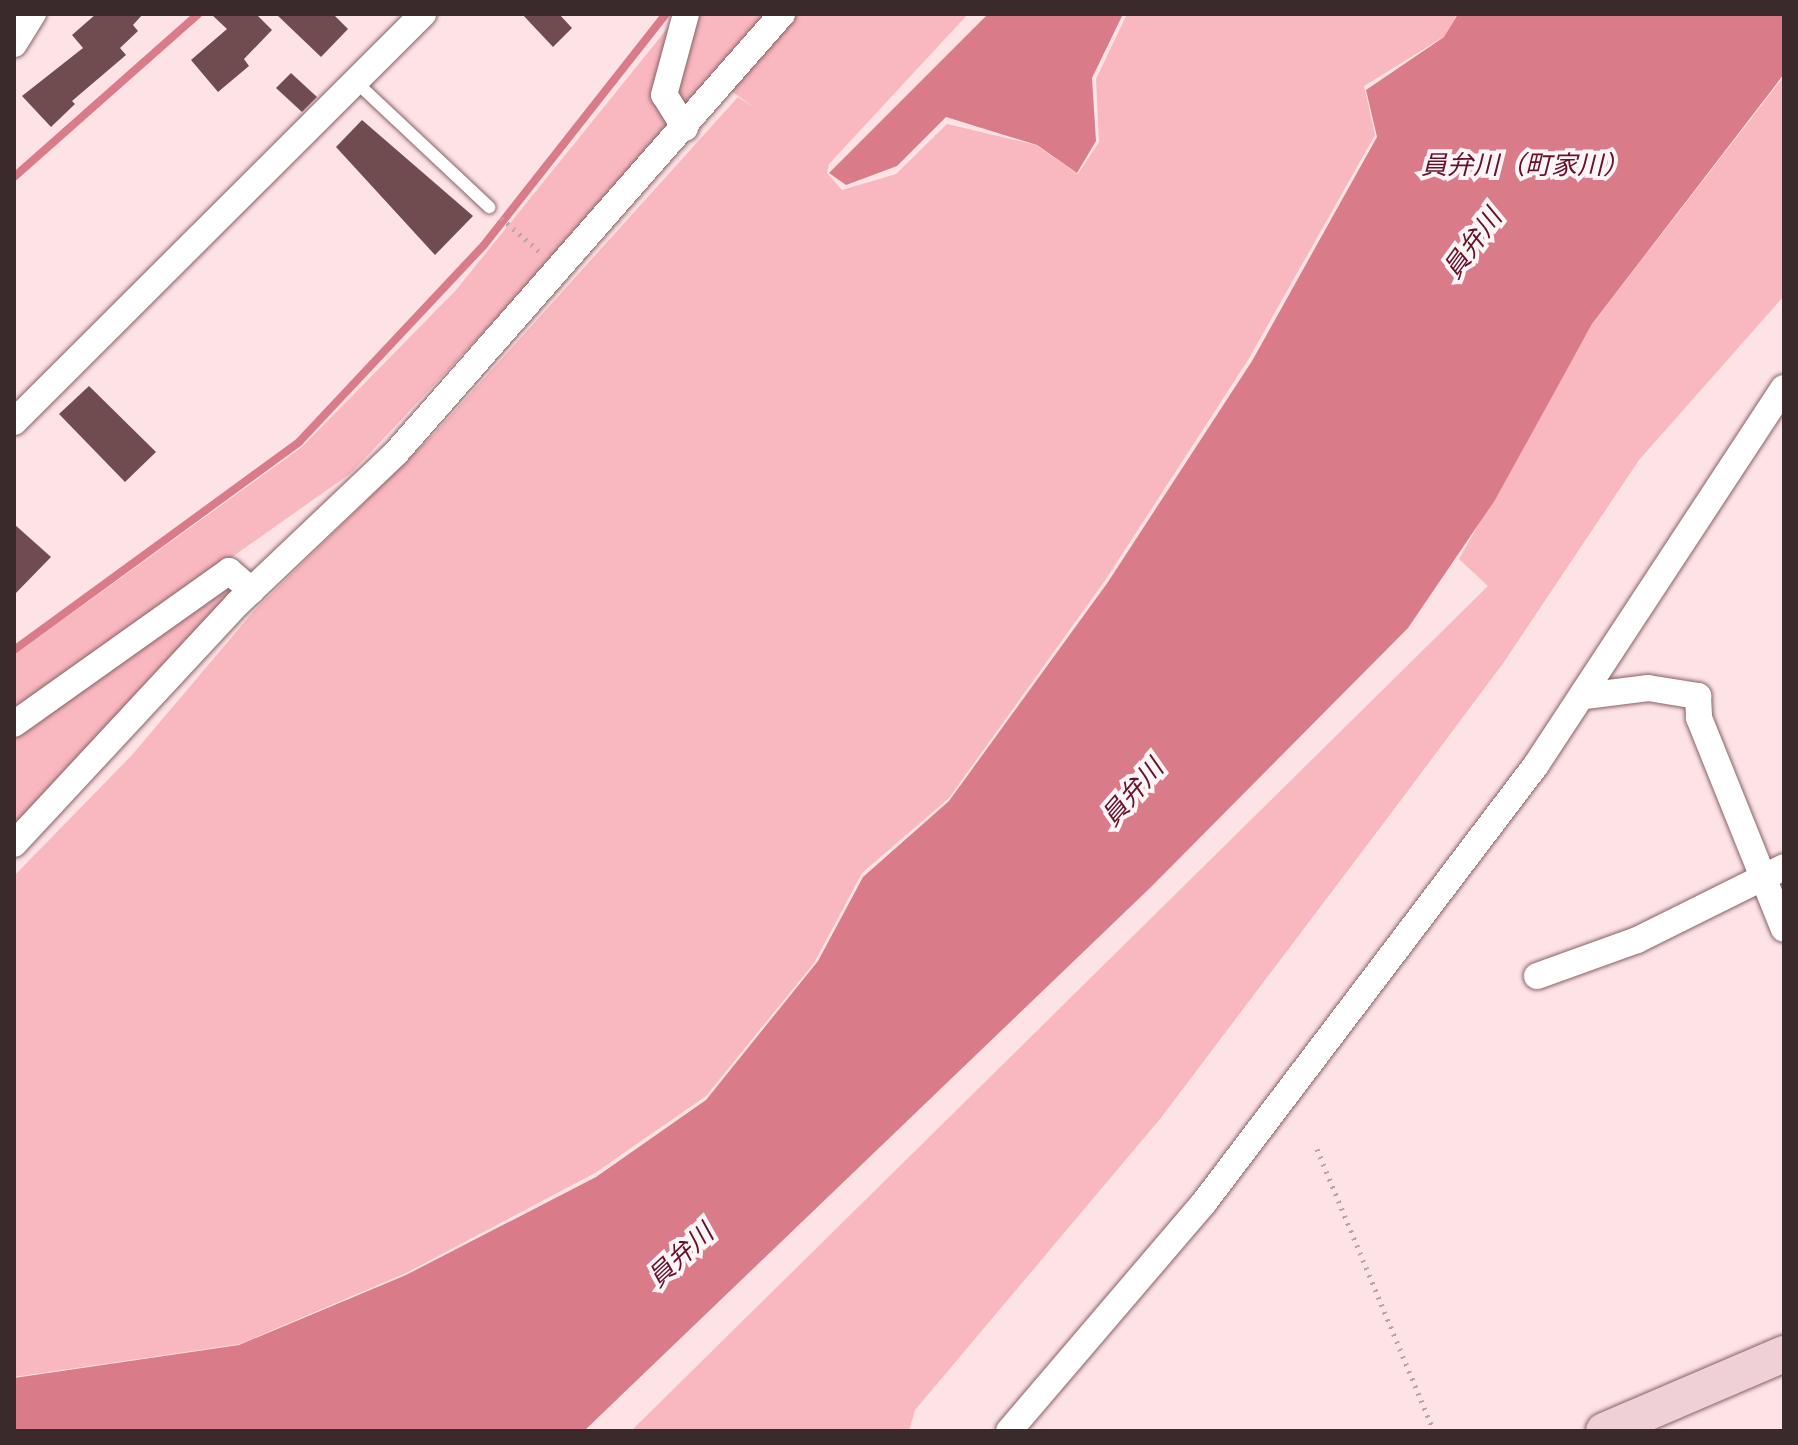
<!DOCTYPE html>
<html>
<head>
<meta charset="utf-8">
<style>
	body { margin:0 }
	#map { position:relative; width:1798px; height:1445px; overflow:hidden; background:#fee3e6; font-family:Karla,"Noto Sans JP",sans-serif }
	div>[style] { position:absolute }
	.green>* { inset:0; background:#f9b7bf }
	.water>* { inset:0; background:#da7b8a }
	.stream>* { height:8px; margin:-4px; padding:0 4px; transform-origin:4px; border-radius:4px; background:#da7b8a }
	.building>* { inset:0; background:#704c51 }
	.path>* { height:5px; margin-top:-2.5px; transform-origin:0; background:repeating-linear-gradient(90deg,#baa2a5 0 2px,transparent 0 8px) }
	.roads { filter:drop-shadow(0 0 2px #876166) drop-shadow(0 0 2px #876166) }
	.service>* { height:12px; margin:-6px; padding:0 6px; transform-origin:6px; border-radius:6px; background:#fff }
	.minor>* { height:26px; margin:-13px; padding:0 13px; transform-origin:13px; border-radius:13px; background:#fff }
	.secondary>* { height:36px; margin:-18px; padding:0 18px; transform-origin:18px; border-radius:18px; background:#efd0d6 }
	span { translate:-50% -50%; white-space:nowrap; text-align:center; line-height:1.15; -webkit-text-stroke:8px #fef5f6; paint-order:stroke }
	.water-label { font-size:26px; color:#661029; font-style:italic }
	.frame { position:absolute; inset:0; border:16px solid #3b2a2c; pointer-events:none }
</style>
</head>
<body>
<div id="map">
	<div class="green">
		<i style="clip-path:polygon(679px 14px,968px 14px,829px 164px,827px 173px,842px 190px,896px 174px,947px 124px,1036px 145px,1078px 174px,1099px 142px,1096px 79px,1127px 14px,1457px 14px,1445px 36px,1364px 86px,1375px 135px,1248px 360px,1106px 579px,949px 798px,862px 873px,814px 963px,706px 1096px,595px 1173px,406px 1273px,240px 1344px,14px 1377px,14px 876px,132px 755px,253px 612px,433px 435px,738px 97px,755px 108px,719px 82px,351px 473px,14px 711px,14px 655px,302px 447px,456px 290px)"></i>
		<i style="clip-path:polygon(1784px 76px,1784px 296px,1639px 460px,1504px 662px,1398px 804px,1160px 1119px,915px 1410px,909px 1431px,631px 1431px,1488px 586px,1459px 559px,1593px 323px)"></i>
		<i style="clip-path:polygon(227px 579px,243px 591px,14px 826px,14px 735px)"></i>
	</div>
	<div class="water">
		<i style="clip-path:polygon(988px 14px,1123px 14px,1092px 78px,1096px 141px,1077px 173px,1037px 145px,946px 117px,897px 166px,846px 185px,829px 173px)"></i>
		<i style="clip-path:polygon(1458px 14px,1784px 14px,1784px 74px,1592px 324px,1495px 500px,1408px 628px,1151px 887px,584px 1431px,14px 1431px,14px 1378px,239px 1345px,406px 1275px,596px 1177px,706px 1100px,818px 961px,863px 877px,949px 801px,1108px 582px,1252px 361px,1377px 137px,1366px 90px,1444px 37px)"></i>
	</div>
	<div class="stream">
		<i style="left:14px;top:177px;width:246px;rotate:-41.5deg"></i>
		<i style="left:14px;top:650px;width:353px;rotate:-36.1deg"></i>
		<i style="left:299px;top:442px;width:270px;rotate:-46.8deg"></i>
		<i style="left:484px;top:245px;width:294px;rotate:-51.8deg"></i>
	</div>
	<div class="building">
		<i style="clip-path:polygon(96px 14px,143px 14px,133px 25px,138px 31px,120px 48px,126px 55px,72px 101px,75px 104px,51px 127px,22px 96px,83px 48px,72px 35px)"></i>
		<i style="clip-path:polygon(211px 14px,256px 14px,272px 30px,244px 59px,249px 66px,218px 92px,191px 60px,227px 29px)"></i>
		<i style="clip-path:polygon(276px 14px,333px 14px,348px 29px,321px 57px)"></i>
		<i style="clip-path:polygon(522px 14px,559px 14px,572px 28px,553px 47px)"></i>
		<i style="clip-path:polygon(291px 73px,317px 97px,302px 112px,276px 88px)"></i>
		<i style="clip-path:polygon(362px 120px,473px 216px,435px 255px,336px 147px)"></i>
		<i style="clip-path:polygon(89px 386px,156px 452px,125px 482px,59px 414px)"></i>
		<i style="clip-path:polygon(14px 524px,51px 557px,14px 595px)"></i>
	</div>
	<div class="path">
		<i style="left:501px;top:218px;width:50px;rotate:41deg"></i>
		<i style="left:1317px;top:1149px;width:305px;rotate:67.5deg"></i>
	</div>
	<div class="roads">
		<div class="service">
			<i style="left:356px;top:82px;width:183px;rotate:43.2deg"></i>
		</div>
		<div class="minor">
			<i style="left:14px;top:44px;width:36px;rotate:-58deg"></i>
			<i style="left:685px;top:128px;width:39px;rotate:-122deg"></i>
			<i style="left:664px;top:95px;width:84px;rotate:-74.8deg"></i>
			<i style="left:14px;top:422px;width:578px;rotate:-44.93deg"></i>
			<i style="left:1585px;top:696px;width:64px;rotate:-7.2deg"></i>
			<i style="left:1648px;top:688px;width:51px;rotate:9.1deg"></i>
			<i style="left:1698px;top:696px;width:22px;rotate:87deg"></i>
			<i style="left:1699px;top:718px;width:227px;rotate:68.1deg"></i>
			<i style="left:14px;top:724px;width:264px;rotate:-35.4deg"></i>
			<i style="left:229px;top:571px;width:30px;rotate:41deg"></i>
			<i style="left:14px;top:844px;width:329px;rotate:-47.1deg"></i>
			<i style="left:238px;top:603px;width:218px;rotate:-43.5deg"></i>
			<i style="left:396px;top:453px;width:585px;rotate:-48.68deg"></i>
			<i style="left:1537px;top:976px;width:106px;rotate:-19.8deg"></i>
			<i style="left:1637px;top:940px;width:164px;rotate:-26.4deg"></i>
			<i style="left:1009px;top:1431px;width:299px;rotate:-49.5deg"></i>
			<i style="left:1203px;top:1204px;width:551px;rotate:-52.82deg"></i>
			<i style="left:1536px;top:765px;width:451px;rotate:-56.7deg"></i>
		</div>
		<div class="secondary">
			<i style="left:1604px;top:1431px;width:196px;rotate:-23.2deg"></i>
		</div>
	</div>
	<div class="water-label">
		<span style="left:1525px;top:166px">員弁川（町家川）</span>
		<span style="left:1473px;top:244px;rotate:-54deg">員弁川</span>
		<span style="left:1133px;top:793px;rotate:-49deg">員弁川</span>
		<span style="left:681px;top:1256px;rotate:-43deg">員弁川</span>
	</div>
	<div class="frame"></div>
</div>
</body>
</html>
